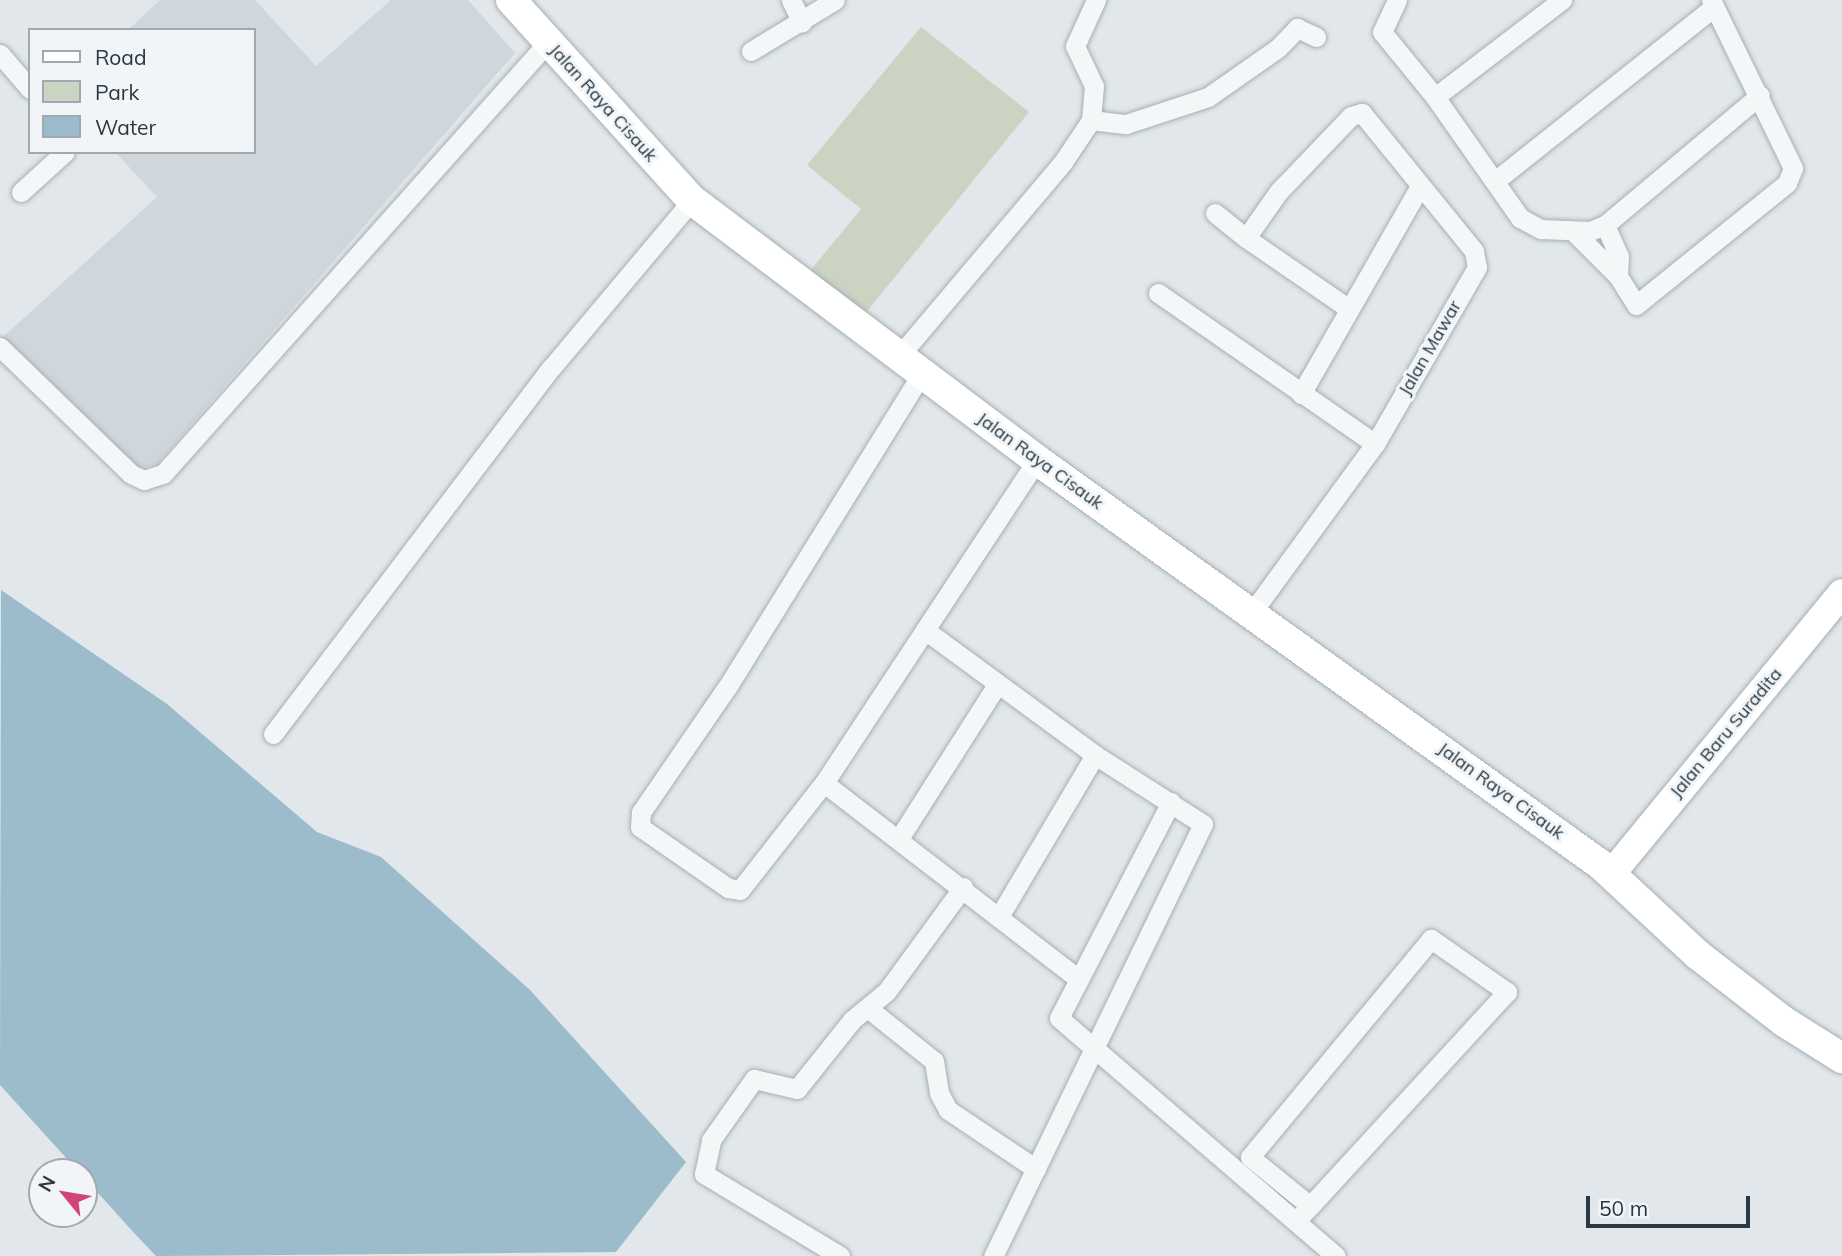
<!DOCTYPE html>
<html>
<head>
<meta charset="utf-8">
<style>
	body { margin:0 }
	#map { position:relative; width:1842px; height:1256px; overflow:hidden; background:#e1e7ea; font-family:Mulish,sans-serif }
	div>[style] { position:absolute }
	.built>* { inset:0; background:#cfd6dc }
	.green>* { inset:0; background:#cbd4c2 }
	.water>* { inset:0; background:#9cbccb }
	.roads { filter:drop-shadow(0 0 2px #a6afb5) drop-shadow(0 0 2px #a6afb5) }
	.minor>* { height:19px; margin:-9.5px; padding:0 9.5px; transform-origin:9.5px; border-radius:9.5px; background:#f4f7f8 }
	.secondary>* { height:28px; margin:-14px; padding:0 14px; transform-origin:14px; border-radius:14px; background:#fff }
	.primary>* { height:30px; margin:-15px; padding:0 15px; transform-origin:15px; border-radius:15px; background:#fff }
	span { translate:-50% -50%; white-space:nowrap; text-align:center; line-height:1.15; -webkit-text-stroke:6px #f1f5f8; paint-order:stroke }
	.street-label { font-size:18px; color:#293843 }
	.legend { position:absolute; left:28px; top:28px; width:228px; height:126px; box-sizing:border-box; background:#f1f5f8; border:2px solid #a1a9b0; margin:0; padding:9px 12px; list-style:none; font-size:21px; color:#293843 }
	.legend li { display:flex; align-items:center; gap:14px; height:35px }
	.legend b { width:35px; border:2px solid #a1a9b0 }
	.north { position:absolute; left:28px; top:1158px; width:70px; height:70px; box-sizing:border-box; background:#f1f5f8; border:2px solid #a1a9b0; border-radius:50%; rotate:300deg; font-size:19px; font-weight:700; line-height:28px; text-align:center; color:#293843 }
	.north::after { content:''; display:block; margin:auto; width:24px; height:32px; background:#d24476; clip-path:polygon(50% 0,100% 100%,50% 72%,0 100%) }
	.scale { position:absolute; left:1586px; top:1196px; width:164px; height:32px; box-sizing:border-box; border:4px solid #293843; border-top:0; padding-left:9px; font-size:21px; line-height:24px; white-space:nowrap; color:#293843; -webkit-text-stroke:5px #f1f5f8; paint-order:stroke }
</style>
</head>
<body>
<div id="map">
	<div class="built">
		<i style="clip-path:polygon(160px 0,255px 0,316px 66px,391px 0,468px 0,515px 53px,157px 464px,131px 471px,3px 337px,157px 197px,115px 152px,254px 152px,254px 30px,128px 30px)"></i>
	</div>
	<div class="green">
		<i style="clip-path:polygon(921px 27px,1029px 112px,864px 315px,810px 271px,861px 209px,807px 165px)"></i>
	</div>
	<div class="water">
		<i style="clip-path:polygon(1px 590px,167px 704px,317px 832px,381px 857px,530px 990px,686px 1162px,616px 1252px,156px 1256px,136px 1235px,0 1085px)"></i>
	</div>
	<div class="roads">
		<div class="minor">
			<i style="left:791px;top:0;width:25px;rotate:64deg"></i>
			<i style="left:1397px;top:0;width:35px;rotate:115deg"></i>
			<i style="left:1382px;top:32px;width:84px;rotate:50.8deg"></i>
			<i style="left:1435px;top:97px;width:148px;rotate:54.9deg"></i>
			<i style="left:1520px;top:218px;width:24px;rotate:28deg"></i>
			<i style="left:1541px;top:229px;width:49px;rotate:2.3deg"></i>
			<i style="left:1590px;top:231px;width:16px;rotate:-22deg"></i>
			<i style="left:1605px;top:225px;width:202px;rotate:-40deg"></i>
			<i style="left:751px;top:51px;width:98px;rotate:-31.3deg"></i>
			<i style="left:0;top:54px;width:46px;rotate:49.4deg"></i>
			<i style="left:1435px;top:97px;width:160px;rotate:-37.4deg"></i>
			<i style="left:1091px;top:120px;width:35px;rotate:7deg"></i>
			<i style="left:1126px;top:124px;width:86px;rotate:-18.2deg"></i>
			<i style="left:1208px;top:97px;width:85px;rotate:-35deg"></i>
			<i style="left:1278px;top:48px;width:28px;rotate:-46deg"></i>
			<i style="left:1297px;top:28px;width:21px;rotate:25deg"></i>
			<i style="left:1495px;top:181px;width:280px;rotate:-38.5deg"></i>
			<i style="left:21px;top:192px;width:59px;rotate:-42.3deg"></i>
			<i style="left:1215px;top:213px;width:40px;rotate:39deg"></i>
			<i style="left:1605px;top:225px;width:34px;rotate:66deg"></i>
			<i style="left:1619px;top:256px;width:20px;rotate:93deg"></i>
			<i style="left:1574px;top:232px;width:62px;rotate:45deg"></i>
			<i style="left:1618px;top:276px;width:34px;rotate:58deg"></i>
			<i style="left:1636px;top:305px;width:194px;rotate:-38.9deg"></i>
			<i style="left:1787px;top:183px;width:16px;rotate:-68deg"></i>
			<i style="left:1793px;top:168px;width:187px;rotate:-116deg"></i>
			<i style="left:1158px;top:293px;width:264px;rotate:34.8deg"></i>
			<i style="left:0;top:347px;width:182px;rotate:44.1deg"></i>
			<i style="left:131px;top:474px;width:14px;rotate:25deg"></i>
			<i style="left:144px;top:480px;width:20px;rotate:-18deg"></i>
			<i style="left:163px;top:474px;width:579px;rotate:-48.29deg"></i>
			<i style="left:900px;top:355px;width:253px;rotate:-49.8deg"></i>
			<i style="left:1063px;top:162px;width:50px;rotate:-56.3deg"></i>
			<i style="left:1091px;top:120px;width:34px;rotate:-85deg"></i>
			<i style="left:1094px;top:86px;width:44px;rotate:-115.4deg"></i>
			<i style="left:1075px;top:46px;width:51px;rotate:-65.5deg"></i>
			<i style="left:922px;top:373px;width:370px;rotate:121.8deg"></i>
			<i style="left:727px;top:687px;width:152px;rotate:124.5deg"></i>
			<i style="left:641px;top:812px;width:15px;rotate:94deg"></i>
			<i style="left:640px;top:827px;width:107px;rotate:34.7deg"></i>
			<i style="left:728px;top:888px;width:12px;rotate:9deg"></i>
			<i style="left:740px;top:890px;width:136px;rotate:-51.9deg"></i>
			<i style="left:824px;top:783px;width:387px;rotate:-56.6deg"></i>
			<i style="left:1301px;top:394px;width:240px;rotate:-60.2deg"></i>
			<i style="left:1253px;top:611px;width:207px;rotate:-53.9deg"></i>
			<i style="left:1375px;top:444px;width:204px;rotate:-60deg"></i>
			<i style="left:1477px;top:267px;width:16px;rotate:-101deg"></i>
			<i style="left:1474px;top:251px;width:178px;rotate:-129.1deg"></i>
			<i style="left:1362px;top:113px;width:11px;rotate:165deg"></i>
			<i style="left:1351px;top:116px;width:104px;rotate:133.8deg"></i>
			<i style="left:1279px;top:191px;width:57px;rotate:125.1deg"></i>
			<i style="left:1246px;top:238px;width:124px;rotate:34.5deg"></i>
			<i style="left:925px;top:630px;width:211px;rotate:36.3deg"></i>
			<i style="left:1095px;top:755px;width:128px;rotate:32.6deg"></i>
			<i style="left:1203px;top:824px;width:480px;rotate:115.9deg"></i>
			<i style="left:273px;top:734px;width:461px;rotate:-52.8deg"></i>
			<i style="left:552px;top:367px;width:218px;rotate:-50deg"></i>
			<i style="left:824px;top:783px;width:318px;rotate:37.6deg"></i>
			<i style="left:1171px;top:802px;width:243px;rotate:117.4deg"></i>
			<i style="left:1059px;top:1018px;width:365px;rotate:40.7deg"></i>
			<i style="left:900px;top:837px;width:180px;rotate:-57.5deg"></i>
			<i style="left:1000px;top:915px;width:186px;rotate:-59.3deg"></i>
			<i style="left:869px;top:1009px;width:83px;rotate:38.7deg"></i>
			<i style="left:934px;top:1061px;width:32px;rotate:81deg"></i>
			<i style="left:939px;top:1093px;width:19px;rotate:62deg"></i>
			<i style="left:948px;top:1110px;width:106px;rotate:33.8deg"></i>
			<i style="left:1296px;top:1221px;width:21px;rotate:-47deg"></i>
			<i style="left:1310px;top:1206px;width:291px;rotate:-47.4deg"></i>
			<i style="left:1507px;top:992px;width:93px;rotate:-145.1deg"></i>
			<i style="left:1431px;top:939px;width:283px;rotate:129.7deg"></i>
			<i style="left:1250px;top:1157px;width:77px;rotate:39.2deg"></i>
			<i style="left:840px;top:1256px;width:159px;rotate:-148.9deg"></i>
			<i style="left:704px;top:1174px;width:35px;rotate:-78deg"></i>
			<i style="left:711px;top:1140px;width:75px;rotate:-54.8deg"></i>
			<i style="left:754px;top:1079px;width:44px;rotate:13.1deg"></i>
			<i style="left:797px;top:1089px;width:88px;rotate:-51.4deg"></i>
			<i style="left:852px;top:1020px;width:45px;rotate:-39.6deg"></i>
			<i style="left:887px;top:991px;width:129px;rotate:-53.8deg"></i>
		</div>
		<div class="secondary">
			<i style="left:1612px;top:873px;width:362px;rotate:-50.6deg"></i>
		</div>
		<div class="primary">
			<i style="left:511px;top:0;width:270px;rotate:47.9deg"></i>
			<i style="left:692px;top:200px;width:432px;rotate:37deg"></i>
			<i style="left:1037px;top:460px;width:694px;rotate:35.68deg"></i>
			<i style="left:1601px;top:865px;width:132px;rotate:42.9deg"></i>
			<i style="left:1698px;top:955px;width:108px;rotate:37.8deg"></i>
			<i style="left:1783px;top:1021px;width:70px;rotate:32.1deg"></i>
		</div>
	</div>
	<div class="street-label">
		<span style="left:603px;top:103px;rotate:48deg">Jalan Raya Cisauk</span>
		<span style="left:1430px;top:348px;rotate:-60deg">Jalan Mawar</span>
		<span style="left:1040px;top:461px;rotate:36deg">Jalan Raya Cisauk</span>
		<span style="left:1726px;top:733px;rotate:-50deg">Jalan Baru Suradita</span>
		<span style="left:1501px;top:791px;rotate:36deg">Jalan Raya Cisauk</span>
	</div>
	<ul class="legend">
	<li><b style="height:9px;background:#fff"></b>Road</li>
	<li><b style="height:19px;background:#cbd4c2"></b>Park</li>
	<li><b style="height:19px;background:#9cbccb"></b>Water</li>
	</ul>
	<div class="north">N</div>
	<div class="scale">50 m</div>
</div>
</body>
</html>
